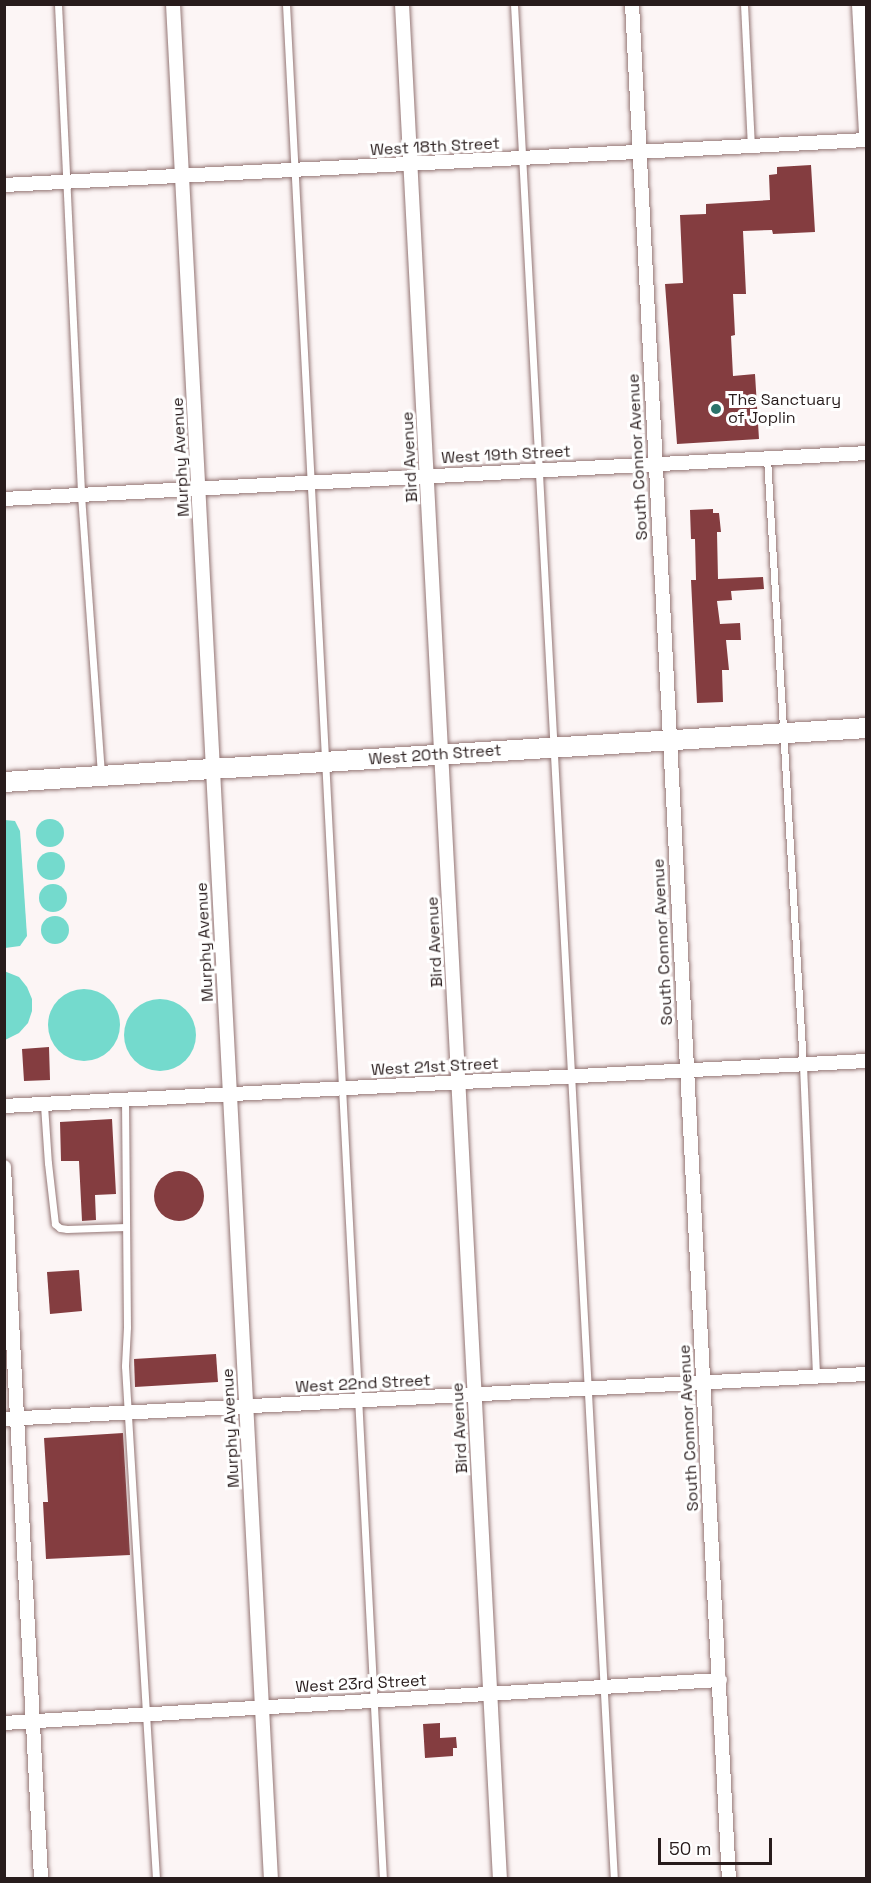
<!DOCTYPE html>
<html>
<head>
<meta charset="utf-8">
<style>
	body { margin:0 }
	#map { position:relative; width:871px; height:1883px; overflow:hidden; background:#fcf5f5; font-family:"Space Grotesk",sans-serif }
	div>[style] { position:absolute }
	.water>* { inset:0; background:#74dacd }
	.round { border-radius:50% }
	.building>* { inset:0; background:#843d40 }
	.roads { filter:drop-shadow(0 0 2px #947675) drop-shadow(0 0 2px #947675) }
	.lane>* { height:7px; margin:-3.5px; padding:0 3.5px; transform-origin:3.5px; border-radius:3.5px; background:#fff }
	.street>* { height:14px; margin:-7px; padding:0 7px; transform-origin:7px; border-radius:7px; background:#fff }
	.secondary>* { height:20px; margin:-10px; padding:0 10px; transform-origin:10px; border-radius:10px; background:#fff }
	.dots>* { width:16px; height:16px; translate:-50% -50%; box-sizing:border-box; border:3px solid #fff; border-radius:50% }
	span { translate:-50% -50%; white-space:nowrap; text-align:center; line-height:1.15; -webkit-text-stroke:6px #fff; paint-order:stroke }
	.street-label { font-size:16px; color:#281c1c }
	.poi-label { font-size:16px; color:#281c1c }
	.left { translate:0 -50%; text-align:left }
	.frame { position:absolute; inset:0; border:6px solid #281c1c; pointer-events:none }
	.scale { position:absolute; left:658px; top:1838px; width:114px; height:27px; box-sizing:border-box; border:3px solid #281c1c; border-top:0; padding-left:8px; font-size:18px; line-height:21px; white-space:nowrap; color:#281c1c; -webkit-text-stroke:4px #fff; paint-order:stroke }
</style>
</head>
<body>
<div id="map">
	<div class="water">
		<i class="round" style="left:36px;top:819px;width:28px;height:28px"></i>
		<i style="clip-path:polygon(5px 820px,15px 821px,20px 831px,27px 936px,20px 946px,5px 948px)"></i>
		<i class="round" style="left:37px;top:852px;width:28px;height:28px"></i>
		<i class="round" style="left:39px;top:884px;width:28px;height:28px"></i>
		<i class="round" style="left:41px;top:916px;width:28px;height:28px"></i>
		<i style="clip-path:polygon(4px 971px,19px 977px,27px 987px,32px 999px,32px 1011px,28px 1023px,19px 1033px,5px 1040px)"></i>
		<i class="round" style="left:48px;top:989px;width:72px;height:72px"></i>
		<i class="round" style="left:124px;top:999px;width:72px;height:72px"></i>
	</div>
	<div class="building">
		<i style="clip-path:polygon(811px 165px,815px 232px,773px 234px,772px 230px,743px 231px,746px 294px,733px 294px,735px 335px,731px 336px,733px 376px,755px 374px,759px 439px,677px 444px,665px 284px,683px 283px,680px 215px,706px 214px,706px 204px,770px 200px,769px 175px,777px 174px,777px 167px)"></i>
		<i style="clip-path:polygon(713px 509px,713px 513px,719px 513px,721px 532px,717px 532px,718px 579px,763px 577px,764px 589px,731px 591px,732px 600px,717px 601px,720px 624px,740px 623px,741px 640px,726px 640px,729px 670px,722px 670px,723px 702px,697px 703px,691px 580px,696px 580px,695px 539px,691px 539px,690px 510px)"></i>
		<i style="clip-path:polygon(49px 1047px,50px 1080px,24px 1081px,22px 1049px)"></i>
		<i style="clip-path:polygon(112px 1119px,116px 1194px,95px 1195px,96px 1220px,82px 1221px,79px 1161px,61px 1161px,60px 1122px)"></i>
		<i class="round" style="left:154px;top:1171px;width:50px;height:50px"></i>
		<i style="clip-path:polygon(79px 1270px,82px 1311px,50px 1314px,47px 1272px)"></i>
		<i style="clip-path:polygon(216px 1354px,218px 1382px,135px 1387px,134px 1359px)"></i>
		<i style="clip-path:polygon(123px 1433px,130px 1555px,46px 1559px,43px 1502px,48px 1502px,44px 1438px)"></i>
		<i style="clip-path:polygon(440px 1723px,440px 1738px,456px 1737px,457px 1748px,453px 1748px,453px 1756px,425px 1758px,423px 1724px)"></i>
	</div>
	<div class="roads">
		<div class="lane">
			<i style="left:58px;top:4px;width:492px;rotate:87.3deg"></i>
			<i style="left:81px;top:495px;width:281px;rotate:85.9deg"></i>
			<i style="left:286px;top:4px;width:1877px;rotate:87.04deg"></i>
			<i style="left:514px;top:4px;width:1877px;rotate:86.95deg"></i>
			<i style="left:744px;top:4px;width:142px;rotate:87.2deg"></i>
			<i style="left:767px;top:458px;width:608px;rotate:86.61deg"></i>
			<i style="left:803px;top:1065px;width:312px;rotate:87.6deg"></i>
			<i style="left:125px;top:1099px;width:228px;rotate:89.5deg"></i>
			<i style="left:127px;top:1327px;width:39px;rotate:93deg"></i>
			<i style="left:125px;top:1366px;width:513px;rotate:86.54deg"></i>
			<i style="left:44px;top:1105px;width:58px;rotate:86.1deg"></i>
			<i style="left:48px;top:1163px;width:61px;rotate:83.5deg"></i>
			<i style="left:55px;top:1224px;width:6px;rotate:39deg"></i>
			<i style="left:60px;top:1228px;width:7px;rotate:8deg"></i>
			<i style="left:67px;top:1229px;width:59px;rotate:-1.9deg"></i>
		</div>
		<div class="street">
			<i style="left:173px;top:4px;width:1877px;rotate:87.01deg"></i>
			<i style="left:402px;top:4px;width:1877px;rotate:87.01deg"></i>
			<i style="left:632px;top:4px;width:1877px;rotate:87.04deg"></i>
			<i style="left:859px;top:4px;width:130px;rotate:86.9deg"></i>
			<i style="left:4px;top:185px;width:863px;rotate:-2.99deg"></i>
			<i style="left:4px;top:499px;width:863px;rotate:-3.05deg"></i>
			<i style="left:4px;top:1106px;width:863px;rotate:-2.99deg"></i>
			<i style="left:4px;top:1167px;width:712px;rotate:87.02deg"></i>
			<i style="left:4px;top:1419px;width:863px;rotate:-2.99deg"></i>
			<i style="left:4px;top:1723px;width:717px;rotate:-3.44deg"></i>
		</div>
		<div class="secondary">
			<i style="left:4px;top:782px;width:864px;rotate:-3.58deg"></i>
		</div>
	</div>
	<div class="dots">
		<i style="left:716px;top:409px;background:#2c736b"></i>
	</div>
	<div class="street-label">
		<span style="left:435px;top:147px;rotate:-3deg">West 18th Street</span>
		<span style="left:506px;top:455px;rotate:-3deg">West 19th Street</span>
		<span style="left:181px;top:457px;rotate:-93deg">Murphy Avenue</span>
		<span style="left:410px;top:457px;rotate:-93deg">Bird Avenue</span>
		<span style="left:638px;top:457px;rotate:-93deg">South Connor Avenue</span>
		<span style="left:435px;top:755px;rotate:-4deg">West 20th Street</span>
		<span style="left:205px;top:942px;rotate:-93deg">Murphy Avenue</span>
		<span style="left:435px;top:942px;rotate:-93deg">Bird Avenue</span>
		<span style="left:663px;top:942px;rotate:-93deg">South Connor Avenue</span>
		<span style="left:435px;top:1067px;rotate:-3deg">West 21st Street</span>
		<span style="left:363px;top:1384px;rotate:-3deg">West 22nd Street</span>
		<span style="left:231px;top:1428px;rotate:-93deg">Murphy Avenue</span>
		<span style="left:460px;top:1428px;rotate:-93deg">Bird Avenue</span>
		<span style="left:689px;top:1428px;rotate:-93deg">South Connor Avenue</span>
		<span style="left:361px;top:1684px;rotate:-3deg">West 23rd Street</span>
	</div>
	<div class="poi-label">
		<span class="left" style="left:728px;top:409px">The Sanctuary<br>of Joplin</span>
	</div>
	<div class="frame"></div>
	<div class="scale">50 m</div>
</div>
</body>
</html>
